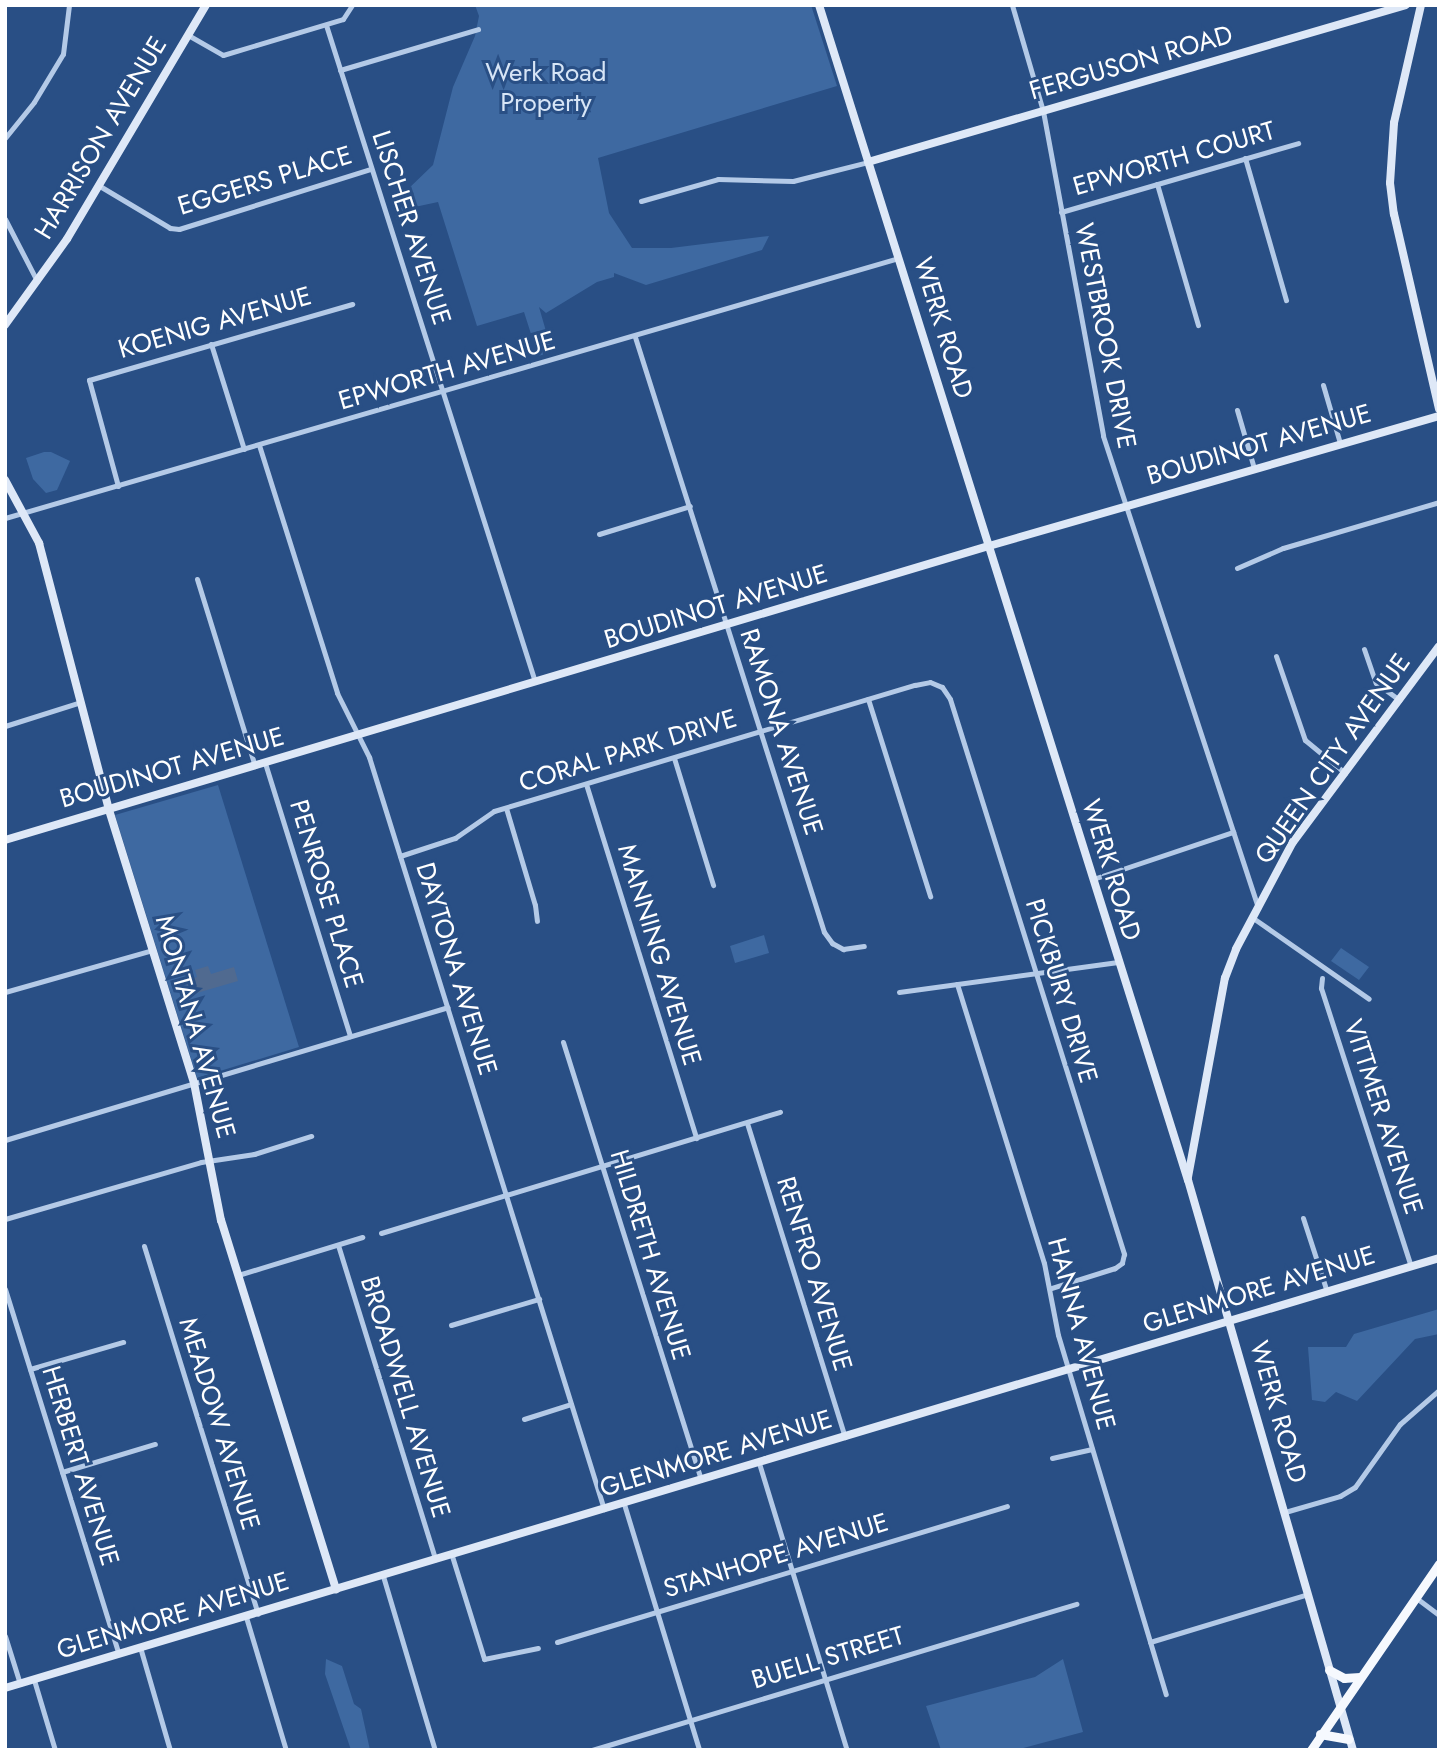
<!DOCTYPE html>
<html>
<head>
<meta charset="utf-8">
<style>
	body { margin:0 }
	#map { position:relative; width:1444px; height:1755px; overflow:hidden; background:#294f85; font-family:Jost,sans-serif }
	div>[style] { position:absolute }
	.green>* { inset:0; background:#3e69a1 }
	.water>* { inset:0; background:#506a90 }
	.street>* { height:5px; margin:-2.5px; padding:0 2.5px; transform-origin:2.5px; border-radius:2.5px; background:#b4cae7 }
	.secondary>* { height:8px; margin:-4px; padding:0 4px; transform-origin:4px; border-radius:4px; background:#dee8f7 }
	.primary>* { height:9px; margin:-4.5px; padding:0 4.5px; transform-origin:4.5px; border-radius:4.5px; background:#f6f9fe }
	span { translate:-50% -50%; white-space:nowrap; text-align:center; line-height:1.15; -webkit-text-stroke:6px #294f85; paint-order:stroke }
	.street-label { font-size:26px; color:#fff }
	.park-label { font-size:26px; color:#d7e5f6 }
	.frame { position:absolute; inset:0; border:7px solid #fff; pointer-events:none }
</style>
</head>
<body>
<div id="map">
	<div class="green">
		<i style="clip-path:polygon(475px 5px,811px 5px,837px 86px,598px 158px,609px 213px,632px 248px,671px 248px,769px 236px,762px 250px,646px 285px,614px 273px,614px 277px,597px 282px,546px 313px,539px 307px,552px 352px,538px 356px,524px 312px,477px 326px,438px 202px,410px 208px,397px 220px,395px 214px,409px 200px,406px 191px,433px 165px,453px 87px,475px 36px,479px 16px)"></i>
		<i style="clip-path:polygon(44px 452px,51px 452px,70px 461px,57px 490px,46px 493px,33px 479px,26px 458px)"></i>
		<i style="clip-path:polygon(218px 785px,299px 1047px,197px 1078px,115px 815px)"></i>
		<i style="clip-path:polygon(764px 935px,769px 953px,735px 963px,730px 946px)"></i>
		<i style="clip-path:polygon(1341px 948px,1369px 967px,1359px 980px,1331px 961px)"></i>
		<i style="clip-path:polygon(1439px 1309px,1439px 1334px,1415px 1339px,1357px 1401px,1336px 1392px,1325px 1402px,1312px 1400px,1308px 1347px,1346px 1347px,1354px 1334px)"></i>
		<i style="clip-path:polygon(326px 1659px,342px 1666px,354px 1704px,361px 1709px,370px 1750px,351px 1750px,325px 1674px)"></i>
		<i style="clip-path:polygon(1063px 1659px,1083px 1732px,1016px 1750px,941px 1750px,926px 1706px,1035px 1677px)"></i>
	</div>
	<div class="water">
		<i style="clip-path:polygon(208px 966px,211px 974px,234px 967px,238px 981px,190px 995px,185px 981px,197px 977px,195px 970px)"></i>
	</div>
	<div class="street">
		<i style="left:1012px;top:5px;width:110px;rotate:73.7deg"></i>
		<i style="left:1043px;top:111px;width:330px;rotate:79.5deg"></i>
		<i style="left:1103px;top:436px;width:497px;rotate:71.8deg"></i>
		<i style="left:326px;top:25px;width:689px;rotate:72.35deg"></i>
		<i style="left:188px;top:35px;width:40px;rotate:29.7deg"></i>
		<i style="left:223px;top:55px;width:125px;rotate:-16.7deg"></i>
		<i style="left:343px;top:19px;width:17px;rotate:-57deg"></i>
		<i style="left:340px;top:70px;width:144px;rotate:-16.5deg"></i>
		<i style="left:5px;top:138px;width:46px;rotate:-51.1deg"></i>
		<i style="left:34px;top:102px;width:56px;rotate:-58.9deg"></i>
		<i style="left:63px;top:54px;width:49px;rotate:-83deg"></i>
		<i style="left:1245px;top:158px;width:148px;rotate:73.9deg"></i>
		<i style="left:1157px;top:184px;width:147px;rotate:73.8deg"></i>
		<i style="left:98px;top:185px;width:84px;rotate:30.8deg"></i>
		<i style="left:170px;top:228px;width:9px;rotate:6deg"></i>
		<i style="left:179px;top:229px;width:201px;rotate:-17.4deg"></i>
		<i style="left:641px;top:201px;width:80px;rotate:-15.9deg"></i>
		<i style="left:718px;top:179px;width:75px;rotate:1.5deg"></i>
		<i style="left:793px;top:181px;width:77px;rotate:-14.2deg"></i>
		<i style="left:1061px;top:212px;width:247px;rotate:-16.2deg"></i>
		<i style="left:5px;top:219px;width:70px;rotate:62.7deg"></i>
		<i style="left:635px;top:337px;width:624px;rotate:72.38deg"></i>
		<i style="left:824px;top:932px;width:14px;rotate:54deg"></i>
		<i style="left:832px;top:943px;width:13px;rotate:29deg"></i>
		<i style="left:843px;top:949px;width:21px;rotate:-8deg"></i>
		<i style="left:211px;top:344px;width:110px;rotate:72.6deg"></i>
		<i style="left:1323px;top:385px;width:60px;rotate:73.7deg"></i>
		<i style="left:1237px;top:410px;width:60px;rotate:73.7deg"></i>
		<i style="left:259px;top:445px;width:260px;rotate:72.5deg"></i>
		<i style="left:337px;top:693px;width:72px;rotate:63.4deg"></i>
		<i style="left:369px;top:757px;width:788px;rotate:72.65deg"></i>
		<i style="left:118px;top:486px;width:110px;rotate:-105.3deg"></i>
		<i style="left:89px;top:380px;width:274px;rotate:-16.1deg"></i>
		<i style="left:5px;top:518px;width:931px;rotate:-16.22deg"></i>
		<i style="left:599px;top:534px;width:95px;rotate:-17.1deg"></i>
		<i style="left:1237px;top:568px;width:50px;rotate:-23.5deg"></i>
		<i style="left:1283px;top:548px;width:163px;rotate:-16.4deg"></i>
		<i style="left:197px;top:579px;width:196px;rotate:72.8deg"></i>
		<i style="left:1364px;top:649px;width:36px;rotate:71deg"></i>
		<i style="left:1376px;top:683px;width:29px;rotate:36deg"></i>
		<i style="left:1276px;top:656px;width:89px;rotate:71deg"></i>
		<i style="left:1305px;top:740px;width:52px;rotate:39.5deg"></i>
		<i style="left:868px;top:699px;width:207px;rotate:72.5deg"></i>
		<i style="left:5px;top:726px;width:80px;rotate:-17.5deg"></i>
		<i style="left:674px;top:758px;width:133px;rotate:72.9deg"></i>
		<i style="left:265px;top:763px;width:286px;rotate:72.7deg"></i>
		<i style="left:586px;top:784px;width:371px;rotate:72.7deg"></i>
		<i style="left:506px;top:808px;width:101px;rotate:73.4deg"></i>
		<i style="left:535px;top:905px;width:16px;rotate:83deg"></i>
		<i style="left:400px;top:856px;width:58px;rotate:-18.1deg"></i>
		<i style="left:455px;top:838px;width:47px;rotate:-34.7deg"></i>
		<i style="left:494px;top:811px;width:439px;rotate:-16.7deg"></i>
		<i style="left:915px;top:685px;width:15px;rotate:-11deg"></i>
		<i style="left:930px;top:682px;width:13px;rotate:23deg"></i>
		<i style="left:942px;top:687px;width:14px;rotate:56deg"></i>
		<i style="left:950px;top:699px;width:582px;rotate:72.59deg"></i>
		<i style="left:1124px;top:1254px;width:9px;rotate:103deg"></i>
		<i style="left:1122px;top:1263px;width:9px;rotate:144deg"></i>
		<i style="left:1115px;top:1268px;width:67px;rotate:162.6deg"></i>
		<i style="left:1093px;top:879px;width:148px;rotate:-18.6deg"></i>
		<i style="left:1253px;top:918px;width:141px;rotate:34.9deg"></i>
		<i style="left:1322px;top:978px;width:10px;rotate:96deg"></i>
		<i style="left:1321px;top:988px;width:292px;rotate:72.1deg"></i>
		<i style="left:957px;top:984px;width:292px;rotate:72.7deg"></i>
		<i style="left:1044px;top:1263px;width:73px;rotate:79deg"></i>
		<i style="left:1058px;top:1335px;width:375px;rotate:73.3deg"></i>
		<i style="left:5px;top:992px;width:153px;rotate:-15.9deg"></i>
		<i style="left:899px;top:992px;width:221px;rotate:-7.8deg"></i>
		<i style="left:563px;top:1042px;width:459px;rotate:72.5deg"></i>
		<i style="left:747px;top:1123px;width:329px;rotate:72.7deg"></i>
		<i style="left:5px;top:1140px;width:462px;rotate:-16.7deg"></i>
		<i style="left:1303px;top:1218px;width:78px;rotate:72deg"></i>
		<i style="left:5px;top:1219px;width:204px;rotate:-16.2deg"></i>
		<i style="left:201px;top:1162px;width:54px;rotate:-8.6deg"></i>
		<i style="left:254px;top:1154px;width:60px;rotate:-17.5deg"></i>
		<i style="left:381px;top:1233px;width:417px;rotate:-16.9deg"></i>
		<i style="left:338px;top:1245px;width:329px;rotate:72.8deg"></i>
		<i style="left:144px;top:1246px;width:385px;rotate:72.8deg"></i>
		<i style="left:238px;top:1275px;width:130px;rotate:-17deg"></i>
		<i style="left:5px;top:1289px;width:382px;rotate:72.7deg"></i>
		<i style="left:451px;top:1325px;width:92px;rotate:-16.5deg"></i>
		<i style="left:30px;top:1369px;width:97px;rotate:-16.2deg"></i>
		<i style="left:524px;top:1419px;width:49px;rotate:-17.7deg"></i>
		<i style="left:1052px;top:1458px;width:41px;rotate:-12.7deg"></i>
		<i style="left:759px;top:1463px;width:300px;rotate:73deg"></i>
		<i style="left:62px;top:1472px;width:97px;rotate:-16.8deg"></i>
		<i style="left:624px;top:1504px;width:257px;rotate:73deg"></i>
		<i style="left:1285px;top:1512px;width:57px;rotate:-16.2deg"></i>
		<i style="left:1340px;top:1496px;width:17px;rotate:-31deg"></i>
		<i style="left:1355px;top:1487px;width:77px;rotate:-54.5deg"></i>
		<i style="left:1400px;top:1424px;width:52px;rotate:-41.1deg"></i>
		<i style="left:452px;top:1556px;width:108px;rotate:72.7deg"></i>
		<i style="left:484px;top:1659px;width:55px;rotate:-11.5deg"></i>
		<i style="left:383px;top:1576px;width:182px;rotate:73.4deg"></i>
		<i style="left:1415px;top:1597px;width:30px;rotate:37deg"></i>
		<i style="left:246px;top:1617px;width:139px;rotate:73.3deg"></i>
		<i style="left:5px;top:1636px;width:50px;rotate:72.6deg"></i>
		<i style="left:557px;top:1642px;width:470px;rotate:-16.8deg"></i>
		<i style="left:1150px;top:1642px;width:165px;rotate:-16.9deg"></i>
		<i style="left:140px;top:1647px;width:107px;rotate:73.8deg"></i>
		<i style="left:34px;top:1680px;width:73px;rotate:73.3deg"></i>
		<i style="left:592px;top:1750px;width:506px;rotate:-16.79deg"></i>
	</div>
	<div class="secondary">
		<i style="left:819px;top:5px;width:1232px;rotate:72.57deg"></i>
		<i style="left:1188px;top:1180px;width:593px;rotate:73.86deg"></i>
		<i style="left:1421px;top:5px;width:121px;rotate:102.9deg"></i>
		<i style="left:1394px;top:123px;width:60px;rotate:93.8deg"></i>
		<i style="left:1390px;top:183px;width:31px;rotate:83deg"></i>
		<i style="left:1394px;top:214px;width:200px;rotate:77deg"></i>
		<i style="left:868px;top:162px;width:560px;rotate:-16.27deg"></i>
		<i style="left:5px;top:325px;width:106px;rotate:-54.2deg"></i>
		<i style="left:67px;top:239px;width:272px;rotate:-59.3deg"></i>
		<i style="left:5px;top:480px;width:72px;rotate:61.6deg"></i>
		<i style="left:39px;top:543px;width:276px;rotate:75.3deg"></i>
		<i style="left:109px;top:810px;width:286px;rotate:72.7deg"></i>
		<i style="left:194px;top:1083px;width:140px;rotate:78.9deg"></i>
		<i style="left:221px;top:1220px;width:387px;rotate:72.7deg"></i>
		<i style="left:5px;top:840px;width:1027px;rotate:-16.64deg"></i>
		<i style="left:989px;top:546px;width:468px;rotate:-16.1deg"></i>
		<i style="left:1188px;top:1177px;width:202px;rotate:-79.5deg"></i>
		<i style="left:1225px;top:978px;width:31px;rotate:-69deg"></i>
		<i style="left:1236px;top:949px;width:121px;rotate:-62deg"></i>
		<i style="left:1293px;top:842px;width:244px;rotate:-53.3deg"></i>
		<i style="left:5px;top:1688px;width:1497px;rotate:-16.69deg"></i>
	</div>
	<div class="primary">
		<i style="left:1329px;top:1670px;width:17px;rotate:28deg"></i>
		<i style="left:1344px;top:1678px;width:16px;rotate:-4deg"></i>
		<i style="left:1320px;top:1734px;width:29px;rotate:10deg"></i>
		<i style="left:1311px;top:1750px;width:226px;rotate:-55.5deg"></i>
	</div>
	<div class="street-label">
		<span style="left:1131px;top:63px;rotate:-16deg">FERGUSON ROAD</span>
		<span style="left:101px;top:138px;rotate:-59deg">HARRISON AVENUE</span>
		<span style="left:1174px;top:159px;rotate:-16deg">EPWORTH COURT</span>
		<span style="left:265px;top:181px;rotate:-17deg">EGGERS PLACE</span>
		<span style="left:411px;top:228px;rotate:72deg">LISCHER AVENUE</span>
		<span style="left:215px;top:323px;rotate:-16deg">KOENIG AVENUE</span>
		<span style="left:943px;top:328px;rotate:73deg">WERK ROAD</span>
		<span style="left:1105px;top:336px;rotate:79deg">WESTBROOK DRIVE</span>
		<span style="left:447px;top:371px;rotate:-16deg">EPWORTH AVENUE</span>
		<span style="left:1259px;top:445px;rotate:-16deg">BOUDINOT AVENUE</span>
		<span style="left:716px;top:607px;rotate:-17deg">BOUDINOT AVENUE</span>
		<span style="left:781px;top:732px;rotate:72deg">RAMONA AVENUE</span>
		<span style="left:628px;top:751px;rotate:-17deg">CORAL PARK DRIVE</span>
		<span style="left:1333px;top:759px;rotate:-55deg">QUEEN CITY AVENUE</span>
		<span style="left:172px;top:768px;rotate:-16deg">BOUDINOT AVENUE</span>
		<span style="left:1111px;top:870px;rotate:73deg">WERK ROAD</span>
		<span style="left:326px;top:894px;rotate:73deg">PENROSE PLACE</span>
		<span style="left:659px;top:955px;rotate:73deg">MANNING AVENUE</span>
		<span style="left:456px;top:969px;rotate:73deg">DAYTONA AVENUE</span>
		<span style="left:1061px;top:991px;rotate:73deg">PICKBURY DRIVE</span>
		<span style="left:195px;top:1027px;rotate:74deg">MONTANA AVENUE</span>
		<span style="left:1383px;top:1117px;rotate:72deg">VITTMER AVENUE</span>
		<span style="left:650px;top:1255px;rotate:73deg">HILDRETH AVENUE</span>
		<span style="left:814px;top:1274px;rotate:73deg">RENFRO AVENUE</span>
		<span style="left:1259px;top:1290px;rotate:-17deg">GLENMORE AVENUE</span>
		<span style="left:1081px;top:1334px;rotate:75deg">HANNA AVENUE</span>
		<span style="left:405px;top:1397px;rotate:73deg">BROADWELL AVENUE</span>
		<span style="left:1278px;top:1412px;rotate:74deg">WERK ROAD</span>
		<span style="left:219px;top:1424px;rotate:73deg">MEADOW AVENUE</span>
		<span style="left:716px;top:1454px;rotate:-17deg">GLENMORE AVENUE</span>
		<span style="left:80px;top:1466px;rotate:73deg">HERBERT AVENUE</span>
		<span style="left:776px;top:1556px;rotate:-17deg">STANHOPE AVENUE</span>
		<span style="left:173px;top:1616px;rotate:-17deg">GLENMORE AVENUE</span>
		<span style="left:828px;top:1658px;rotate:-17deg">BUELL STREET</span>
	</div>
	<div class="park-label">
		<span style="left:546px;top:88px">Werk Road<br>Property</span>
	</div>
	<div class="frame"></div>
</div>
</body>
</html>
